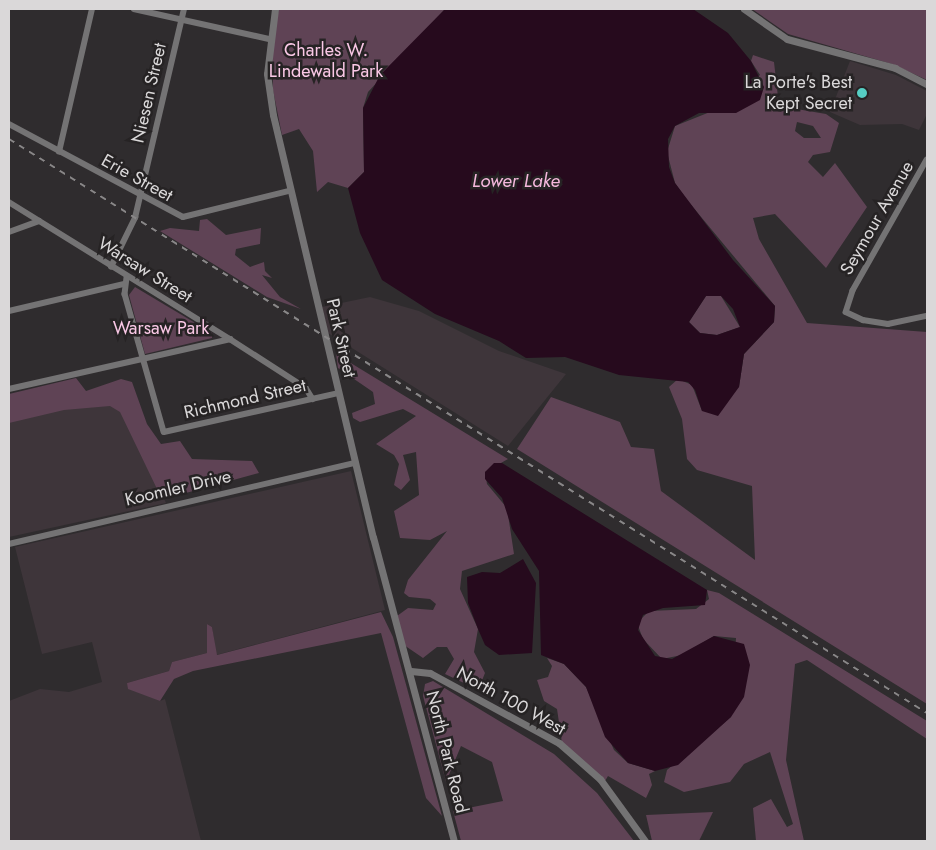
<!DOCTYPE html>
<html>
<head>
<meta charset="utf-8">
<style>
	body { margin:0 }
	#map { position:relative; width:936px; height:850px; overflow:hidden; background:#2f2c2e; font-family:Jost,sans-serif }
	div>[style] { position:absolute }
	.built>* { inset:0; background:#3e353a }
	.green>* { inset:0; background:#5f4355 }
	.water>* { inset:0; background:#260a1d }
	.minor>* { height:5.5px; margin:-2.75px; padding:0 2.75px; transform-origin:2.75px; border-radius:2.75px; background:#747374 }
	.tertiary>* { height:7px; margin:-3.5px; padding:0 3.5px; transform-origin:3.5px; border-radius:3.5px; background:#747374 }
	.rail>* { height:2px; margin-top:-1px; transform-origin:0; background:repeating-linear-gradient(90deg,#898788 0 6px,transparent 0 12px) }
	.dots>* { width:14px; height:14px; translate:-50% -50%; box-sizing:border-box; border:2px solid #262324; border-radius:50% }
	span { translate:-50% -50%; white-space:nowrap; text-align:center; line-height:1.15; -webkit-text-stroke:5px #262324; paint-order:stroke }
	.park-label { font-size:18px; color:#fac8e6 }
	.poi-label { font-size:18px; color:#dad8d9 }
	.right { translate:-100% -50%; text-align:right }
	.street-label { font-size:18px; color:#dad8d9 }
	.water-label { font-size:19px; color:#f4b7dc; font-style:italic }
	.frame { position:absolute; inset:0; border:10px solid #dad8d9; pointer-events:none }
</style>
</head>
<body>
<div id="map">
	<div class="built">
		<i style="clip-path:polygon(850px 61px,896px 75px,927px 91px,927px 114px,919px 130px,902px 124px,860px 125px,830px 112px)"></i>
		<i style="clip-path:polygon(370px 297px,419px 311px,499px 351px,566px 374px,508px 446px,328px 333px,322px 307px)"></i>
		<i style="clip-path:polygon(120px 397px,166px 503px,9px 537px,9px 418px)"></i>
		<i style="clip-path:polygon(351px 471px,385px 610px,216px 655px,212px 627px,207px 624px,207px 653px,172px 662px,169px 671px,127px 683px,160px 701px,165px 699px,201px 841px,10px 841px,9px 701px,40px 689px,69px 692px,102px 682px,92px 642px,42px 654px,15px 547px)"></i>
	</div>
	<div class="green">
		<i style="clip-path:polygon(279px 9px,445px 9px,368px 92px,363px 108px,364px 172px,348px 188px,328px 182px,317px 192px,313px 151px,299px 129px,282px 135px,273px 90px,272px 40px)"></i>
		<i style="clip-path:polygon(752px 9px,927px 9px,927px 80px,892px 64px,788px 34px)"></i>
		<i style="clip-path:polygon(evenodd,753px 55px,774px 62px,779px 106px,826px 114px,839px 123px,830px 152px,813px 155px,808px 162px,823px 177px,835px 163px,867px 207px,826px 268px,775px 214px,753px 218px,759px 239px,807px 323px,927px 332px,927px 704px,517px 449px,551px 397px,620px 422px,631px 447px,654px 449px,661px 491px,755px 560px,752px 486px,697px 470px,687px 459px,682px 419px,669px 387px,678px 379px,692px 385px,702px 411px,739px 387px,744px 354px,774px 322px,775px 306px,687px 200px,675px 183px,667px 152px,675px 126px,710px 112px,760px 75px,751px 61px,753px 55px,797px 122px,813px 126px,821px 138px,804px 138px,795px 131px,797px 122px)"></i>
		<i style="clip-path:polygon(207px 219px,226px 235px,261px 228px,260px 244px,236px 249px,235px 255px,250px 267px,264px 262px,265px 271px,272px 278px,262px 275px,280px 297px,301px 309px,267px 297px,160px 231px,170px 228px,199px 231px,200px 220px)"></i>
		<i style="clip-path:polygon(135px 287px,212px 333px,212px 338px,145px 354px,129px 295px)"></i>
		<i style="clip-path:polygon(706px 296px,721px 296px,740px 327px,717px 335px,700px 333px,689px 322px)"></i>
		<i style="clip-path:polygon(336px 354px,508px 459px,485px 472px,487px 484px,507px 508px,514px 554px,462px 571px,460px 589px,478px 629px,474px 652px,485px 673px,481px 683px,464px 683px,445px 674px,454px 659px,447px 647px,437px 647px,423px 658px,404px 645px,397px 616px,408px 608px,433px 610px,436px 604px,430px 599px,409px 597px,404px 593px,408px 580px,447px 531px,430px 540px,400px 538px,394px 511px,419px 495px,416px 452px,403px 455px,410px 480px,401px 490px,394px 485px,399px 464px,394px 455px,376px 444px,416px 416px,403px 409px,360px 422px,353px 418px,352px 413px,375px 404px,373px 392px,338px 368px)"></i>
		<i style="clip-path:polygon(76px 378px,86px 391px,121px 379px,132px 382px,147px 424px,161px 444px,180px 441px,192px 459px,252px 461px,259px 473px,175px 496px,158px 491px,120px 412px,110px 406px,64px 410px,9px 423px,9px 394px)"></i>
		<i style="clip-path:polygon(707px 590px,719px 593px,927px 721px,927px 739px,807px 660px,795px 664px,786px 760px,804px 841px,756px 841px,753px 808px,771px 799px,787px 827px,793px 824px,770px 752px,744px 764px,730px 782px,684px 792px,664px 782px,667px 770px,731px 717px,736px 638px,714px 636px,682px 655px,662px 659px,643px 639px,637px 623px,649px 611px,696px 609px,709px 599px)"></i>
		<i style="clip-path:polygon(381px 612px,393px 637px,442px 816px,426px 798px,381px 633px,193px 671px,174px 679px,160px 701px,128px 689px,127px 683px,169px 671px,172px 662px,207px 653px,207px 624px,212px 627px,217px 655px)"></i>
		<i style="clip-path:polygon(547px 658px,564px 664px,586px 687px,614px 750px,628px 763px,655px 771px,649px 774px,652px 785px,646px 798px,608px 776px,605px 781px,562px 743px,557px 709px,544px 701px,537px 680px,548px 677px,552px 666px)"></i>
		<i style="clip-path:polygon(433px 681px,554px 754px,597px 793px,634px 841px,461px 841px,453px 811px,503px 801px,492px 762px,461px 746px,446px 782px,423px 696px,425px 684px)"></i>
		<i style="clip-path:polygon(713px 812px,699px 841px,652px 841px,646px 815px)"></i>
	</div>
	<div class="water">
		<i style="clip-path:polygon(evenodd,445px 9px,693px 9px,728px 33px,751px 61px,764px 87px,760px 100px,736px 113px,699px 113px,675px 126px,668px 139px,669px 167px,675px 183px,733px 260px,775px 306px,774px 322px,744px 354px,739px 387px,718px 416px,702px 411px,695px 390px,688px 382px,619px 375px,565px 357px,526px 358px,499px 341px,435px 314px,382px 280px,360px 233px,348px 188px,364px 172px,363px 108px,380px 75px,445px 9px,706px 296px,721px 296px,733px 309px,740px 327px,717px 335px,700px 333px,689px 322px,706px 296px)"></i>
		<i style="clip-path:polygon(494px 463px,502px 463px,707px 590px,705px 605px,663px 608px,643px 615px,638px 630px,655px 656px,672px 659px,714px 636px,744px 644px,750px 665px,744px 697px,731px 717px,678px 765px,655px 771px,628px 763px,605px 737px,586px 687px,564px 664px,541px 655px,539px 571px,512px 529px,502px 498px,485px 479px,485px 472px)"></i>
		<i style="clip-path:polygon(523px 559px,536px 583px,532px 653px,499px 655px,485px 645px,478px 629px,468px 603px,467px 577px,482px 572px,500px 573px)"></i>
	</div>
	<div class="minor">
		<i style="left:134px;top:9px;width:138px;rotate:12.5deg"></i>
		<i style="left:9px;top:124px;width:197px;rotate:28.1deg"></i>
		<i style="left:183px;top:217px;width:109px;rotate:-13.8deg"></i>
		<i style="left:59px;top:152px;width:147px;rotate:-77deg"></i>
		<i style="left:927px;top:160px;width:150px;rotate:119.5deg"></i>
		<i style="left:853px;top:291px;width:22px;rotate:108deg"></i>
		<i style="left:846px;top:312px;width:19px;rotate:25deg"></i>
		<i style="left:863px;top:320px;width:25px;rotate:9deg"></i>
		<i style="left:888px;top:324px;width:40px;rotate:-12deg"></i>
		<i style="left:9px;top:202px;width:260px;rotate:31.8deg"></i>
		<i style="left:230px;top:339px;width:90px;rotate:32.8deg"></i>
		<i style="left:306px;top:388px;width:13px;rotate:58deg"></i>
		<i style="left:9px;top:232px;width:32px;rotate:-20deg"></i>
		<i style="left:111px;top:267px;width:55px;rotate:-63.9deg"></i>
		<i style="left:135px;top:218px;width:215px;rotate:-76.8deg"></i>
		<i style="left:127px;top:278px;width:16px;rotate:97deg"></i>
		<i style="left:125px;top:294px;width:143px;rotate:74.2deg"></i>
		<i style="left:164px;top:432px;width:178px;rotate:-12.6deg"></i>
		<i style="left:9px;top:311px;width:118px;rotate:-13.2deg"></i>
		<i style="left:9px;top:389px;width:227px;rotate:-12.7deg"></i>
		<i style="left:9px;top:544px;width:355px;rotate:-13.2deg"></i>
	</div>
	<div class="tertiary">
		<i style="left:275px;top:9px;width:65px;rotate:97deg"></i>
		<i style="left:267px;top:74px;width:41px;rotate:81.7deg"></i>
		<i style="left:273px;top:115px;width:434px;rotate:76.7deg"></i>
		<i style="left:373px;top:537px;width:315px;rotate:75.1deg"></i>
		<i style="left:744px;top:9px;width:52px;rotate:34.9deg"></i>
		<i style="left:787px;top:39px;width:112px;rotate:15deg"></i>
		<i style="left:895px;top:68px;width:36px;rotate:27deg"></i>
		<i style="left:411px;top:671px;width:19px;rotate:6deg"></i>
		<i style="left:430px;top:673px;width:147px;rotate:28.5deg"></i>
		<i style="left:559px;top:743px;width:55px;rotate:41.3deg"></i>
		<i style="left:600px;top:779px;width:77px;rotate:54deg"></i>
	</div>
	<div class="rail">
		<i style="left:9px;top:139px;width:1083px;rotate:32.02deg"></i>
	</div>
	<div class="dots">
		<i style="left:862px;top:93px;background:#56cec4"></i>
	</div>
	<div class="park-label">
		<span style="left:326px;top:61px">Charles W.<br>Lindewald Park</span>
		<span style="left:161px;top:328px">Warsaw Park</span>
	</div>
	<div class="poi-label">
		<span class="right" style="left:852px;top:93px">La Porte's Best<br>Kept Secret</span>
	</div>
	<div class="street-label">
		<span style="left:149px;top:93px;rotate:-77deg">Niesen Street</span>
		<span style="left:137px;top:178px;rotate:29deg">Erie Street</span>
		<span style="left:877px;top:218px;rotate:-60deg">Seymour Avenue</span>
		<span style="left:145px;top:270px;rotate:32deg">Warsaw Street</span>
		<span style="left:341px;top:338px;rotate:77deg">Park Street</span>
		<span style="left:245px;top:399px;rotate:-13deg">Richmond Street</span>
		<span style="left:178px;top:488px;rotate:-13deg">Koomler Drive</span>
		<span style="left:511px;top:701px;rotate:29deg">North 100 West</span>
		<span style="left:447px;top:752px;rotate:76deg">North Park Road</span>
	</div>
	<div class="water-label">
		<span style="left:516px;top:181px">Lower Lake</span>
	</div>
	<div class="frame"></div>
</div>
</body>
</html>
